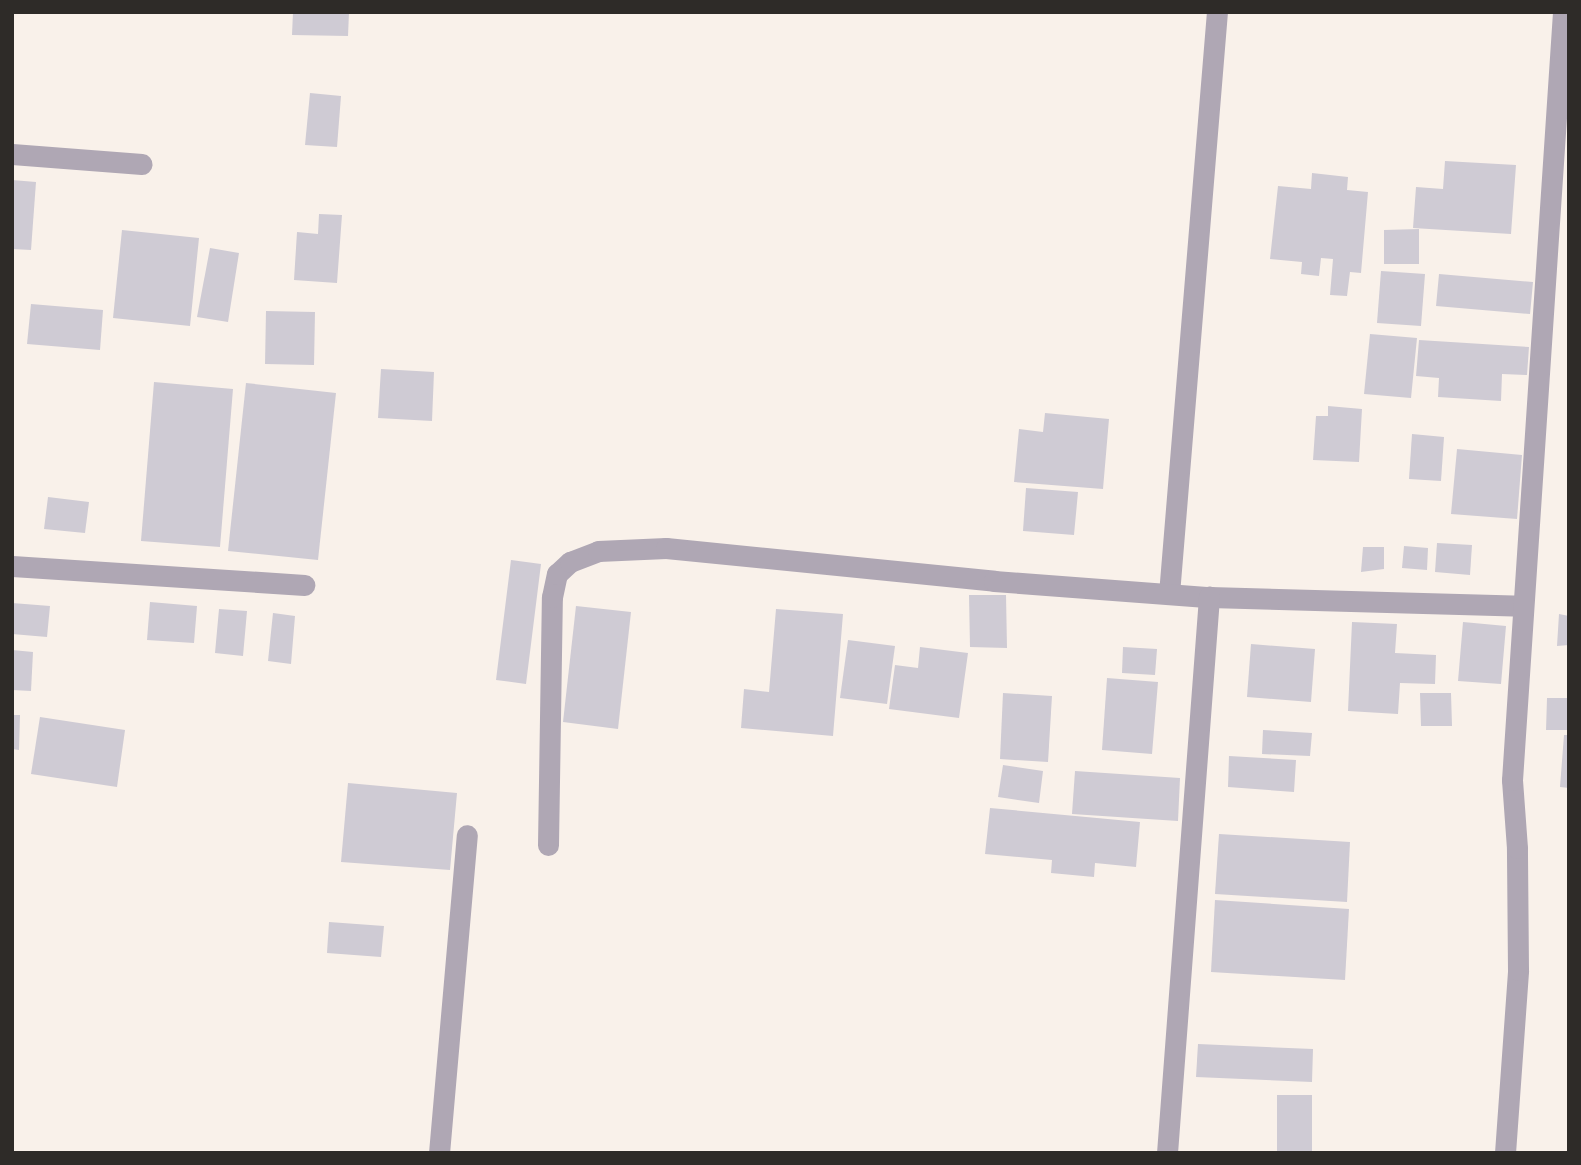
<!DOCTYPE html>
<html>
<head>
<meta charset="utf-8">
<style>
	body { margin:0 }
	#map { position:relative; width:1581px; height:1165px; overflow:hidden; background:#f9f1ea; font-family:"Source Sans 3",sans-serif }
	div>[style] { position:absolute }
	.building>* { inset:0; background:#cfcbd4 }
	.street>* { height:21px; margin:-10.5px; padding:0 10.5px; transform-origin:10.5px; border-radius:10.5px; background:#afa7b4 }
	span { translate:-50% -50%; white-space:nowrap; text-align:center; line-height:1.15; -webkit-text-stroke:6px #fff; paint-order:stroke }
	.frame { position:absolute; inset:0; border:14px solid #2e2b28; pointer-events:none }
</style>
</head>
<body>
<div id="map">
	<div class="building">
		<i style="clip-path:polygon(293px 12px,349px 12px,348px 36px,292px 35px)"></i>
		<i style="clip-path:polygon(310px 93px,341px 96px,337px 147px,305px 145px)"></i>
		<i style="clip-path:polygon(1445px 161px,1516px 165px,1511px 234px,1413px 228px,1416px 187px,1443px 189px)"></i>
		<i style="clip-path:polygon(1312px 173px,1348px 177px,1347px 190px,1368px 192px,1361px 273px,1350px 272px,1347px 296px,1330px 295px,1333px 259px,1321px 258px,1319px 276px,1301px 274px,1302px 262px,1270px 259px,1278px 186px,1311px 189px)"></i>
		<i style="clip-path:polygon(12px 180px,36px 182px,31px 250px,12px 249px)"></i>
		<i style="clip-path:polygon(319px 214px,342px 215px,337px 283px,294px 280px,297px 232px,318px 234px)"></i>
		<i style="clip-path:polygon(1419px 229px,1419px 264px,1384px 264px,1384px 230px)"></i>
		<i style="clip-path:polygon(122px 230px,199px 238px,190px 326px,113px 318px)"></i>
		<i style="clip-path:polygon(210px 248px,239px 253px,228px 322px,197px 317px)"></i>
		<i style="clip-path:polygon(1381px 271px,1425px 274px,1421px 326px,1377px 323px)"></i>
		<i style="clip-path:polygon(1439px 274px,1533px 282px,1530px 314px,1436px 306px)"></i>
		<i style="clip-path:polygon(31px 304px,103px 310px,100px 350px,27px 344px)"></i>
		<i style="clip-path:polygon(266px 311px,315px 312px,314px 365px,265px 364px)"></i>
		<i style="clip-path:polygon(1370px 334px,1417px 338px,1411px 398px,1364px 394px)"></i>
		<i style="clip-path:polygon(1419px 340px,1529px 347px,1527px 375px,1502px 374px,1501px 401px,1438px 397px,1439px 378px,1416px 376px)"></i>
		<i style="clip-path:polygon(381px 369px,434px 372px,432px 421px,378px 418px)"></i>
		<i style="clip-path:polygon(154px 382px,233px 389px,220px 547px,141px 541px)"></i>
		<i style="clip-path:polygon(246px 383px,336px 393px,318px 560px,228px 551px)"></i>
		<i style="clip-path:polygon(1328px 406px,1362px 409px,1359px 462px,1313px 460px,1316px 416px,1328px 416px)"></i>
		<i style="clip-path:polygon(1045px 413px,1109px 419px,1103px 489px,1014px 482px,1019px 429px,1043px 432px)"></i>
		<i style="clip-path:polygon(1412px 434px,1444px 437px,1441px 481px,1409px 479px)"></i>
		<i style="clip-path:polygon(1457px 449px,1522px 455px,1517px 519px,1451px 514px)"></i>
		<i style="clip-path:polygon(1026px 488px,1078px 492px,1074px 535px,1023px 531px)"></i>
		<i style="clip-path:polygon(48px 497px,89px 502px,85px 533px,44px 529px)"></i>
		<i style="clip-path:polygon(1437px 543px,1472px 545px,1470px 575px,1435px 572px)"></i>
		<i style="clip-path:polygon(1404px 546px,1428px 548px,1427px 570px,1402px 568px)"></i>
		<i style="clip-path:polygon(1363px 547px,1384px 547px,1384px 569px,1361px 572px)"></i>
		<i style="clip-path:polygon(511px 560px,541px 564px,526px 684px,496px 680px)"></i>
		<i style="clip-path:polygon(969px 595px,1006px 595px,1007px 648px,970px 647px)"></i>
		<i style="clip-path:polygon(150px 602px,197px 606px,194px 643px,147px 640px)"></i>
		<i style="clip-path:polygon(12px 603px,50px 606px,47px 637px,12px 634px)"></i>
		<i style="clip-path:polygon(576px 606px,631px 612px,618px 729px,563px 722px)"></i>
		<i style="clip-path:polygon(219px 609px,247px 611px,243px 656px,215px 653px)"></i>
		<i style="clip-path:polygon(776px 609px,843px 614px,833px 736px,741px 728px,744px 689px,769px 692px)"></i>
		<i style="clip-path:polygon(273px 613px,295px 616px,291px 664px,268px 661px)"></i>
		<i style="clip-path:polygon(1559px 614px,1569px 616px,1569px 645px,1557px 646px)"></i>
		<i style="clip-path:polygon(1352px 622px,1397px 624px,1395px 653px,1436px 655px,1435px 684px,1400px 683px,1398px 714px,1348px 711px)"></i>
		<i style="clip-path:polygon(1463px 622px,1506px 626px,1501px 684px,1458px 681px)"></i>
		<i style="clip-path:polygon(848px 640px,895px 646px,887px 704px,840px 698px)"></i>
		<i style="clip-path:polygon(1251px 644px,1315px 649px,1311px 702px,1247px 697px)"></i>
		<i style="clip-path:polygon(920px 647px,968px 653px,959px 718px,889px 709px,895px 665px,918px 668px)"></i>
		<i style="clip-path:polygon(1123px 647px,1157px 649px,1155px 675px,1122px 673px)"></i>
		<i style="clip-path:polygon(12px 650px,33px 652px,31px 691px,12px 690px)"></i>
		<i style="clip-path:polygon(1107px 678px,1158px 682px,1152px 754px,1102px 750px)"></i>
		<i style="clip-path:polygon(1003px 693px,1052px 696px,1048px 762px,1000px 759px)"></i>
		<i style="clip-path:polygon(1420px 693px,1451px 693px,1452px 726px,1421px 726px)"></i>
		<i style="clip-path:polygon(1547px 698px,1569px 698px,1569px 730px,1546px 730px)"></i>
		<i style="clip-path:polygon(12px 715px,20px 715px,19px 750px,12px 749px)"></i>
		<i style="clip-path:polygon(40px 717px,125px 730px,117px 787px,31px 774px)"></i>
		<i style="clip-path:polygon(1263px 730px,1312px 733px,1310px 756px,1262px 754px)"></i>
		<i style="clip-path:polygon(1564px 735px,1569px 735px,1569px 788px,1560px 787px)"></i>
		<i style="clip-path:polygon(1229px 756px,1296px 760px,1294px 792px,1228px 787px)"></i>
		<i style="clip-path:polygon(1003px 765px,1043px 771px,1039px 803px,998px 797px)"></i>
		<i style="clip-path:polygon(1075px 771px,1180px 778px,1178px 821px,1072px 814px)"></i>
		<i style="clip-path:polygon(348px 783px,457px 793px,450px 870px,341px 862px)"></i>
		<i style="clip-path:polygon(990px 808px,1140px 822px,1136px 867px,1095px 863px,1094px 877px,1051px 873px,1052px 860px,985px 854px)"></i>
		<i style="clip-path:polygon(1219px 834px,1350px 842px,1347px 902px,1215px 894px)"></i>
		<i style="clip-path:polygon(1215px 900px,1349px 909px,1345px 980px,1211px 972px)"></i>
		<i style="clip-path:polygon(329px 922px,384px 926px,381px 957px,327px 953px)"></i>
		<i style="clip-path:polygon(1198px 1044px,1313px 1049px,1312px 1082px,1196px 1077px)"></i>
		<i style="clip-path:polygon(1277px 1095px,1312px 1095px,1312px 1153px,1277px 1153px)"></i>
	</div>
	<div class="street">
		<i style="left:12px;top:154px;width:130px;rotate:4.4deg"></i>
		<i style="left:12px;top:566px;width:293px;rotate:3.7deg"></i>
		<i style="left:1169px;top:594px;width:584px;rotate:-85.29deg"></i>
		<i style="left:548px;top:845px;width:248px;rotate:-89.1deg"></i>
		<i style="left:552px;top:597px;width:24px;rotate:-78deg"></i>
		<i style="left:557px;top:574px;width:18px;rotate:-43deg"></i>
		<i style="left:570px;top:562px;width:30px;rotate:-21deg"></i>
		<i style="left:598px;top:551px;width:68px;rotate:-2.5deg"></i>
		<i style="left:666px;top:548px;width:330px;rotate:5.7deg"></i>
		<i style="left:994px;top:581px;width:216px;rotate:4.3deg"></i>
		<i style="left:1209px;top:597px;width:313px;rotate:1.6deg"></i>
		<i style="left:439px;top:1153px;width:319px;rotate:-85deg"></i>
		<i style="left:1167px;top:1153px;width:558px;rotate:-85.68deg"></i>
		<i style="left:1505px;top:1153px;width:183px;rotate:-85.9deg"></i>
		<i style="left:1518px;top:970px;width:122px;rotate:-90.5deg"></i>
		<i style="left:1517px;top:848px;width:68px;rotate:-94.2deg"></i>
		<i style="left:1512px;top:780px;width:770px;rotate:-86.2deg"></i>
	</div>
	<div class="frame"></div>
</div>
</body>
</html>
